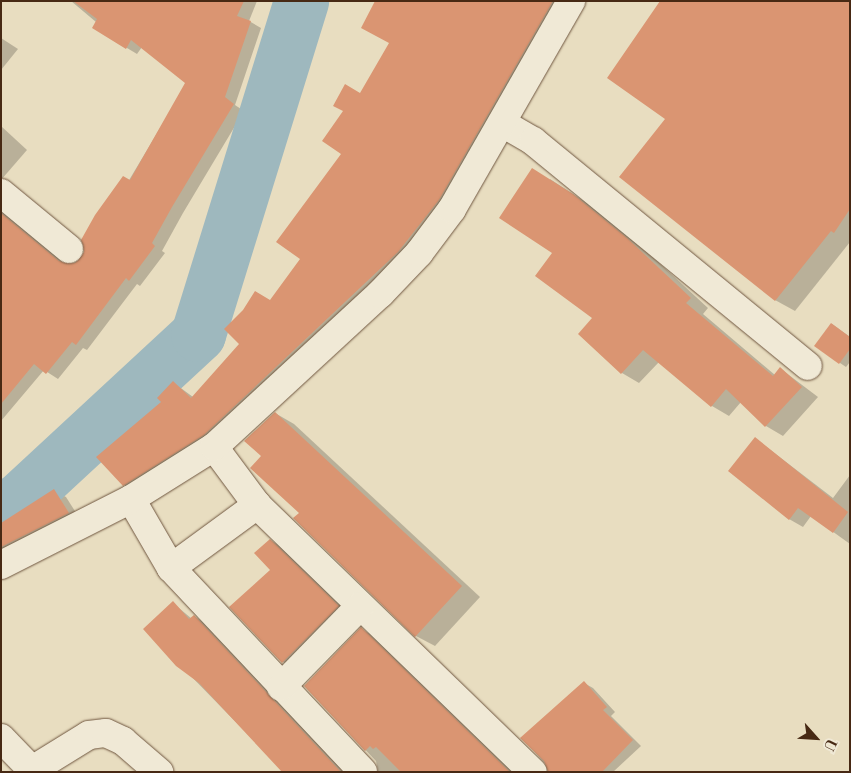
<!DOCTYPE html>
<html>
<head>
<meta charset="utf-8">
<style>
	body { margin:0 }
	#map { position:relative; width:851px; height:773px; overflow:hidden; background:#e8ddc0; font-family:"Libre Bodoni",serif }
	div>[style] { position:absolute }
	.shadow>* { inset:0; background:#0003 }
	.river>* { height:55px; margin:-27.5px; padding:0 27.5px; transform-origin:27.5px; border-radius:27.5px; background:#9eb8be }
	.building>* { inset:0; background:#da9572 }
	.roads { filter:drop-shadow(0 0 1px #6f563f) drop-shadow(0 0 1px #6f563f) }
	.street>* { height:28px; margin:-14px; padding:0 14px; transform-origin:14px; border-radius:14px; background:#f0e9d6 }
	span { translate:-50% -50%; white-space:nowrap; text-align:center; line-height:1.15; -webkit-text-stroke:4px #f0e9d6; paint-order:stroke }
	.frame { position:absolute; inset:0; border:2px solid #472914; pointer-events:none }
	.north { position:absolute; left:791px; top:713px; width:50px; height:50px; -webkit-text-stroke:4px #f0e9d6; paint-order:stroke; rotate:116deg; font-size:14px; font-weight:700; line-height:20px; text-align:center; color:#472914 }
	.north::after { content:''; display:block; margin:auto; width:18px; height:22px; background:#472914; clip-path:polygon(50% 0,100% 100%,50% 72%,0 100%) }
</style>
</head>
<body>
<div id="map">
	<div class="shadow">
		<i style="clip-path:polygon(71px 1px,257px 1px,249px 21px,261px 28px,235px 105px,244px 111px,183px 213px,162px 251px,165px 253px,140px 286px,137px 284px,87px 350px,83px 348px,58px 379px,44px 370px,1px 421px,1px 209px,69px 265px,82px 259px,187px 83px,142px 47px,137px 54px,127px 48px)"></i>
		<i style="clip-path:polygon(376px 1px,570px 1px,452px 208px,218px 442px,137px 492px,124px 485px,174px 383px,193px 397px,241px 344px,301px 259px,343px 154px,361px 95px,391px 43px)"></i>
		<i style="clip-path:polygon(850px 1px,850px 242px,795px 311px,775px 300px)"></i>
		<i style="clip-path:polygon(1px 38px,18px 49px,1px 70px)"></i>
		<i style="clip-path:polygon(1px 126px,27px 150px,1px 180px)"></i>
		<i style="clip-path:polygon(550px 179px,590px 205px,644px 249px,708px 308px,703px 314px,775px 375px,781px 369px,818px 397px,783px 436px,766px 426px,741px 402px,729px 416px,712px 406px,659px 362px,639px 383px,622px 373px,579px 334px,594px 318px,554px 252px)"></i>
		<i style="clip-path:polygon(832px 324px,850px 337px,850px 362px,846px 367px,840px 363px)"></i>
		<i style="clip-path:polygon(275px 413px,294px 424px,480px 597px,435px 646px,416px 636px,301px 513px,263px 456px)"></i>
		<i style="clip-path:polygon(756px 439px,833px 498px,850px 475px,850px 544px,811px 516px,803px 527px,789px 519px)"></i>
		<i style="clip-path:polygon(54px 491px,66px 497px,80px 519px,1px 560px,1px 525px)"></i>
		<i style="clip-path:polygon(270px 540px,280px 546px,348px 612px,293px 668px,283px 662px,231px 607px,271px 570px)"></i>
		<i style="clip-path:polygon(173px 603px,192px 619px,194px 616px,203px 622px,346px 772px,298px 772px,270px 757px,145px 629px)"></i>
		<i style="clip-path:polygon(361px 629px,370px 634px,515px 772px,378px 772px,376px 761px,305px 686px)"></i>
		<i style="clip-path:polygon(584px 683px,593px 688px,615px 712px,611px 716px,641px 746px,613px 772px,548px 772px,549px 768px,522px 738px)"></i>
	</div>
	<div class="river">
		<i style="left:1px;top:510px;width:21px;rotate:-29deg"></i>
		<i style="left:19px;top:500px;width:244px;rotate:-42.8deg"></i>
		<i style="left:198px;top:334px;width:349px;rotate:-72.8deg"></i>
	</div>
	<div class="building">
		<i style="clip-path:polygon(73px 1px,244px 1px,237px 16px,251px 21px,225px 97px,234px 104px,172px 207px,152px 243px,155px 246px,129px 281px,126px 278px,76px 345px,72px 342px,46px 374px,34px 364px,1px 404px,1px 213px,59px 261px,75px 263px,84px 252px,81px 240px,95px 215px,123px 176px,130px 180px,185px 83px,131px 40px,126px 49px,92px 28px,97px 19px)"></i>
		<i style="clip-path:polygon(375px 1px,553px 1px,439px 200px,398px 252px,204px 435px,123px 486px,96px 457px,161px 402px,157px 398px,173px 381px,191px 398px,239px 344px,224px 329px,243px 310px,255px 291px,270px 300px,300px 259px,276px 242px,341px 154px,322px 141px,343px 111px,333px 106px,345px 84px,360px 93px,389px 43px,361px 28px)"></i>
		<i style="clip-path:polygon(660px 1px,850px 1px,850px 209px,834px 233px,831px 231px,775px 301px,619px 177px,665px 119px,607px 78px)"></i>
		<i style="clip-path:polygon(532px 168px,573px 194px,627px 238px,691px 298px,686px 303px,773px 376px,780px 367px,802px 387px,765px 427px,726px 389px,711px 407px,643px 350px,621px 374px,578px 334px,592px 318px,535px 276px,552px 253px,499px 218px)"></i>
		<i style="clip-path:polygon(831px 323px,850px 337px,850px 349px,839px 364px,814px 346px)"></i>
		<i style="clip-path:polygon(275px 412px,462px 586px,415px 637px,293px 518px,299px 513px,250px 468px,261px 456px,244px 441px)"></i>
		<i style="clip-path:polygon(755px 437px,848px 512px,833px 533px,798px 508px,789px 520px,728px 471px)"></i>
		<i style="clip-path:polygon(54px 489px,69px 513px,1px 547px,1px 523px)"></i>
		<i style="clip-path:polygon(270px 539px,339px 606px,282px 663px,229px 607px,270px 570px,254px 553px)"></i>
		<i style="clip-path:polygon(173px 601px,189px 619px,194px 615px,341px 772px,282px 772px,199px 683px,176px 666px,143px 629px)"></i>
		<i style="clip-path:polygon(361px 627px,510px 772px,401px 772px,376px 747px,373px 749px,370px 746px,365px 751px,304px 686px)"></i>
		<i style="clip-path:polygon(584px 681px,607px 707px,603px 710px,633px 740px,602px 772px,548px 772px,544px 761px,520px 738px)"></i>
	</div>
	<div class="roads">
		<div class="street">
			<i style="left:502px;top:123px;width:36px;rotate:30deg"></i>
			<i style="left:533px;top:141px;width:355px;rotate:39.3deg"></i>
			<i style="left:1px;top:193px;width:88px;rotate:39.5deg"></i>
			<i style="left:214px;top:447px;width:72px;rotate:53.4deg"></i>
			<i style="left:257px;top:505px;width:384px;rotate:44.1deg"></i>
			<i style="left:131px;top:499px;width:80px;rotate:59.9deg"></i>
			<i style="left:171px;top:568px;width:280px;rotate:46.7deg"></i>
			<i style="left:1px;top:565px;width:146px;rotate:-26.9deg"></i>
			<i style="left:131px;top:499px;width:98px;rotate:-32.1deg"></i>
			<i style="left:214px;top:447px;width:226px;rotate:-42.7deg"></i>
			<i style="left:380px;top:294px;width:57px;rotate:-46.4deg"></i>
			<i style="left:419px;top:253px;width:55px;rotate:-53.1deg"></i>
			<i style="left:452px;top:209px;width:240px;rotate:-60.2deg"></i>
			<i style="left:171px;top:568px;width:107px;rotate:-36.2deg"></i>
			<i style="left:281px;top:687px;width:113px;rotate:-45.7deg"></i>
			<i style="left:1px;top:738px;width:43px;rotate:45.9deg"></i>
			<i style="left:29px;top:772px;width:70px;rotate:-31.7deg"></i>
			<i style="left:89px;top:735px;width:17px;rotate:-7deg"></i>
			<i style="left:106px;top:733px;width:19px;rotate:25deg"></i>
			<i style="left:123px;top:741px;width:48px;rotate:40.7deg"></i>
		</div>
	</div>
	<div class="frame"></div>
	<div class="north">U</div>
</div>
</body>
</html>
